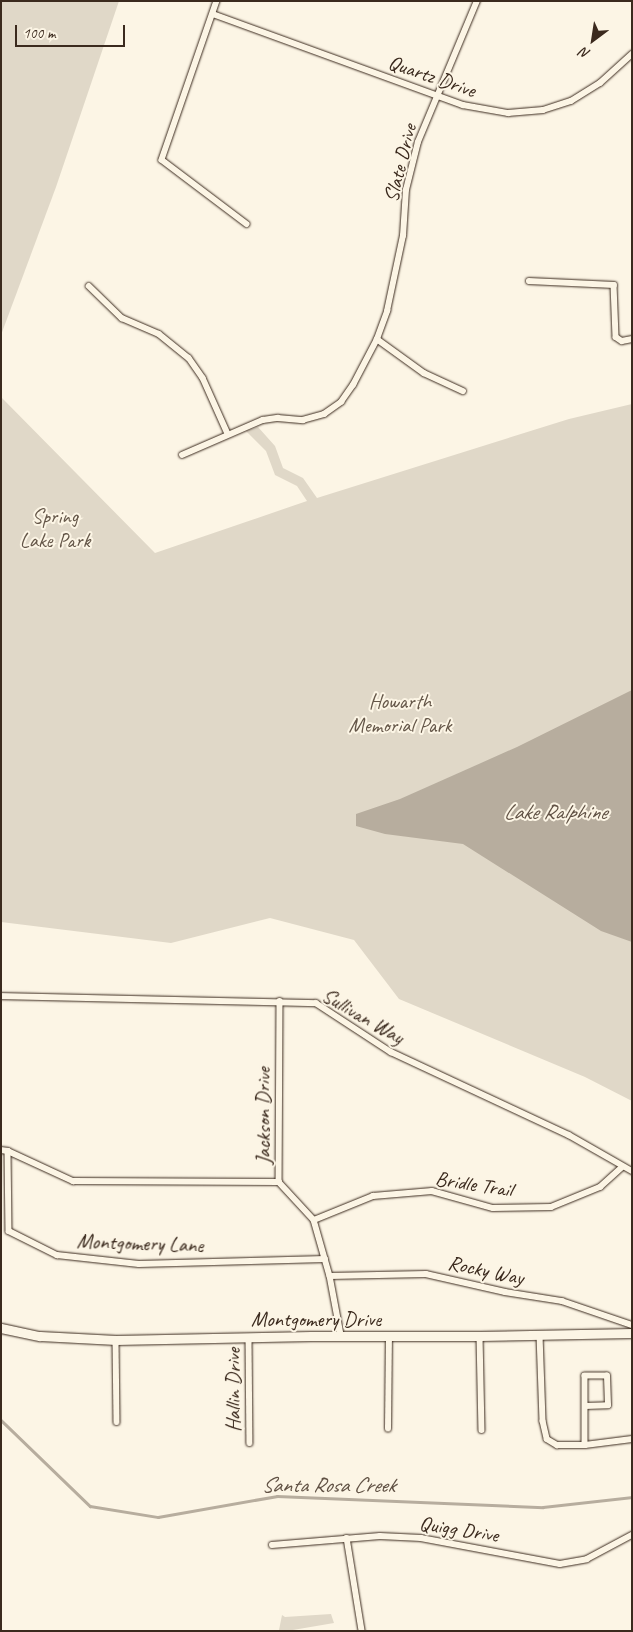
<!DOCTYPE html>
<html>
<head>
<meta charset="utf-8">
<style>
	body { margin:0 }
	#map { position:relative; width:633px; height:1632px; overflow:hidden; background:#fcf5e5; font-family:Caveat,sans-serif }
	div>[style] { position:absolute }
	.green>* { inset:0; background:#e0d8c8 }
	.water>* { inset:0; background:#b7ad9e }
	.stream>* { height:2.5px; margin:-1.25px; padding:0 1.25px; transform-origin:1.25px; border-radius:1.25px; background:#b7ad9e }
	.roads { filter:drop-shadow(0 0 1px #3b2a1e) drop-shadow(0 0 1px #3b2a1e) }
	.street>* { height:5.5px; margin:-2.75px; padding:0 2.75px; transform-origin:2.75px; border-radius:2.75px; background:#fcf5e5 }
	.secondary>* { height:9px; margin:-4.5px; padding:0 4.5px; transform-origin:4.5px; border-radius:4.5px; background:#fcf5e5 }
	span { translate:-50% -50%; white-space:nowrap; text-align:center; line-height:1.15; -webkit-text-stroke:4px #fcf5e5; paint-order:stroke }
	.street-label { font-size:21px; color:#3b2a1e }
	.park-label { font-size:21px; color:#645648 }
	.water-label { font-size:22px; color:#605144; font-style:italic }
	.frame { position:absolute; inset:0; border:2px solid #3b2a1e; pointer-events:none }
	.north { position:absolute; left:568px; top:15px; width:50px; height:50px; -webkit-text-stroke:4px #fcf5e5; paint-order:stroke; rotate:211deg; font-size:14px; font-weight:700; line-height:20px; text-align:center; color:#3b2a1e }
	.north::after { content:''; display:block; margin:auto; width:18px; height:22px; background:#3b2a1e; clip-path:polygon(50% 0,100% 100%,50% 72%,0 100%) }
	.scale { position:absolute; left:15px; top:25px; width:110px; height:22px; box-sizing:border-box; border:2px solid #3b2a1e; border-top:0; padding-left:6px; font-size:15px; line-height:18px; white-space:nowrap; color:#3b2a1e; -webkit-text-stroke:4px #fcf5e5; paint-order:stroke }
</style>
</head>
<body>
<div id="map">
	<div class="green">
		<i style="clip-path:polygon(1px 1px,119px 1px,56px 187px,1px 335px)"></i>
		<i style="clip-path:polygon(1px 397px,155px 553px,307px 501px,297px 486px,275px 475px,266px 451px,246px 431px,258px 427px,275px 446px,283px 468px,303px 478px,317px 498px,569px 419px,632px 404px,632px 1101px,585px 1077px,399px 999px,354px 940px,270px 918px,171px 943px,1px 922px)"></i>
		<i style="clip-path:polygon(331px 1614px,334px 1623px,287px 1631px,279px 1630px,282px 1615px,285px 1617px)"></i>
	</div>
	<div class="water">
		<i style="clip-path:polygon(632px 690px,632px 942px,601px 931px,463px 844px,385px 834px,356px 826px,356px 814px,400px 799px,517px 747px)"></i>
	</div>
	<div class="stream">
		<i style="left:1px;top:1420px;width:124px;rotate:44deg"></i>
		<i style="left:90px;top:1506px;width:69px;rotate:9.2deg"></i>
		<i style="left:158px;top:1517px;width:121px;rotate:-10deg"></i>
		<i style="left:277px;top:1496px;width:266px;rotate:2.4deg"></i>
		<i style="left:543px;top:1507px;width:90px;rotate:-6.4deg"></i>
	</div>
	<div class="roads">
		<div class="street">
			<i style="left:217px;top:1px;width:168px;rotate:109.1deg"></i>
			<i style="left:162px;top:160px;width:106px;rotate:37deg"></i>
			<i style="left:213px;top:14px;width:266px;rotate:20deg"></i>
			<i style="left:463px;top:105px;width:46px;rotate:10.1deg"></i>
			<i style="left:508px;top:113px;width:35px;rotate:-5deg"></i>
			<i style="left:543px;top:110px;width:29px;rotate:-18deg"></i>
			<i style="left:571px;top:101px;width:34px;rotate:-32deg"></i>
			<i style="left:600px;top:83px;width:43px;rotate:-42.2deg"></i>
			<i style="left:529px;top:281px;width:85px;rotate:2.7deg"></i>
			<i style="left:614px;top:285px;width:52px;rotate:87.8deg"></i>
			<i style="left:616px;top:337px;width:7px;rotate:34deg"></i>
			<i style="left:622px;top:341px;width:10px;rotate:-11deg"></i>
			<i style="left:89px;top:286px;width:46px;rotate:44.1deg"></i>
			<i style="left:122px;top:318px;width:40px;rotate:23.4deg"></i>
			<i style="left:159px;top:334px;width:38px;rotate:39deg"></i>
			<i style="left:189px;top:358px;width:24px;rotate:55deg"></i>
			<i style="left:203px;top:378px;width:61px;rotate:65.9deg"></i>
			<i style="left:377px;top:339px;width:58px;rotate:35.9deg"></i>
			<i style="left:424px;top:373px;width:43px;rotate:24.8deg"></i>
			<i style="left:182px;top:455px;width:88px;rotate:-23.4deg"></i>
			<i style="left:263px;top:420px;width:15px;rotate:-8deg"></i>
			<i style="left:278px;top:418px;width:25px;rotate:5deg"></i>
			<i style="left:303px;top:420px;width:22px;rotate:-16deg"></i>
			<i style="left:324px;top:414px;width:21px;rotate:-35deg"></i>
			<i style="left:341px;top:402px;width:21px;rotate:-55deg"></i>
			<i style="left:353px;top:385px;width:52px;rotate:-62.4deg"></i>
			<i style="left:377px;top:339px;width:30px;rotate:-70deg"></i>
			<i style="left:387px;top:311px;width:77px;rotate:-78deg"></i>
			<i style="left:403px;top:236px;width:46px;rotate:-86.3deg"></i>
			<i style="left:406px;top:190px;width:49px;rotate:-76deg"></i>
			<i style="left:418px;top:142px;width:153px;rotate:-67.3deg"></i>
			<i style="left:1px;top:996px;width:315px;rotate:1.3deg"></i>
			<i style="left:316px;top:1003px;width:90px;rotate:33.2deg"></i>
			<i style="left:391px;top:1052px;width:196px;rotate:25deg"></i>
			<i style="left:569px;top:1135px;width:73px;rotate:29.7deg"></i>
			<i style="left:280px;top:1001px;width:181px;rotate:90.3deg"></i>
			<i style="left:279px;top:1182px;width:52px;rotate:47.4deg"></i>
			<i style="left:314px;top:1220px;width:58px;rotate:74.1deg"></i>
			<i style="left:330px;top:1276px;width:60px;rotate:79.4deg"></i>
			<i style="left:1px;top:1150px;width:7px;rotate:8deg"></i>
			<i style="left:8px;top:1151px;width:72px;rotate:24.8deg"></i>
			<i style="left:73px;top:1181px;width:206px;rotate:0.3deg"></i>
			<i style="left:8px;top:1151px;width:80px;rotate:89.3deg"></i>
			<i style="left:9px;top:1231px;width:54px;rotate:26.6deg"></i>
			<i style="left:57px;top:1255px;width:82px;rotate:6.3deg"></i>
			<i style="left:139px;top:1264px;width:186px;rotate:-1.5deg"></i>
			<i style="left:314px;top:1220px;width:64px;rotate:-22.1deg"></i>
			<i style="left:373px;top:1196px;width:59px;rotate:-4.8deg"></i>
			<i style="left:432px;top:1191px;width:63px;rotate:15.6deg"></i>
			<i style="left:493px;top:1208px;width:58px;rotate:-1deg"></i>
			<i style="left:551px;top:1207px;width:53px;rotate:-22.2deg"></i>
			<i style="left:600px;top:1187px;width:30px;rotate:-42deg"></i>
			<i style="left:330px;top:1276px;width:96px;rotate:-1.2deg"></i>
			<i style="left:426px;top:1274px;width:81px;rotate:12.8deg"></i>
			<i style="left:505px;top:1292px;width:58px;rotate:9deg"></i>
			<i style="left:562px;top:1301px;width:74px;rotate:18.9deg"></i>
			<i style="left:540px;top:1335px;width:86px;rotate:88deg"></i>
			<i style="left:543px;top:1421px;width:18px;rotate:77deg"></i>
			<i style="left:547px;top:1439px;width:12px;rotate:31deg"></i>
			<i style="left:557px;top:1445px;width:28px"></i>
			<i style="left:585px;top:1445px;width:47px;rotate:-7.3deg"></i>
			<i style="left:480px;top:1336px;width:94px;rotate:88.8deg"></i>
			<i style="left:249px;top:1337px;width:106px;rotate:89.5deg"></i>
			<i style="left:116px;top:1340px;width:82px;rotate:89.3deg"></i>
			<i style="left:585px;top:1406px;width:23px;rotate:-2deg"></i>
			<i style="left:608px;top:1405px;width:29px;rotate:-92deg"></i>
			<i style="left:607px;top:1376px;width:22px;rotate:180deg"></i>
			<i style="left:585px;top:1376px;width:69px;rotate:90deg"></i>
			<i style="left:388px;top:1429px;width:93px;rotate:-89.4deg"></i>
			<i style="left:347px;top:1538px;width:94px;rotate:80.8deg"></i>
			<i style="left:272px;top:1545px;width:108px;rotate:-4.8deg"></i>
			<i style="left:380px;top:1536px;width:41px;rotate:2.8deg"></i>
			<i style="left:421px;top:1538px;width:141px;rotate:10.6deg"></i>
			<i style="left:560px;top:1564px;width:27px;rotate:-10deg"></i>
			<i style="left:587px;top:1559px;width:51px;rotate:-28.1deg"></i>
		</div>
		<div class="secondary">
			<i style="left:1px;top:1328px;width:40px;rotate:12deg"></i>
			<i style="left:40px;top:1336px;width:76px;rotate:3deg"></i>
			<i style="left:116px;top:1340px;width:195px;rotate:-1.2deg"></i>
			<i style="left:311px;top:1336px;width:169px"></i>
			<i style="left:480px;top:1336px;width:152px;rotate:-1.1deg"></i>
		</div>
	</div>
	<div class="street-label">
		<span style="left:432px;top:76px;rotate:19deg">Quartz Drive</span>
		<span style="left:400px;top:163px;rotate:-76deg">Slate Drive</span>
		<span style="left:363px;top:1016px;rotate:30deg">Sullivan Way</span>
		<span style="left:263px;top:1116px;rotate:-90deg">Jackson Drive</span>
		<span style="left:474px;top:1184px;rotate:9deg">Bridle Trail</span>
		<span style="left:140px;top:1243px;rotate:2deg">Montgomery Lane</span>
		<span style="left:486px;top:1270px;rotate:12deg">Rocky Way</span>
		<span style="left:316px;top:1319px">Montgomery Drive</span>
		<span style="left:233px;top:1390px;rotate:-90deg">Hallin Drive</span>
		<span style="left:459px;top:1529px;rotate:9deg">Quigg Drive</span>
	</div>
	<div class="park-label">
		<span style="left:55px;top:528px">Spring<br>Lake Park</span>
		<span style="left:400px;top:713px">Howarth<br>Memorial Park</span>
	</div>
	<div class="water-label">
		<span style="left:555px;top:813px">Lake Ralphine</span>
		<span style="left:328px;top:1486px">Santa Rosa Creek</span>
	</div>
	<div class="frame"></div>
	<div class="north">N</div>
	<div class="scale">100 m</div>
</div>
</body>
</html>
